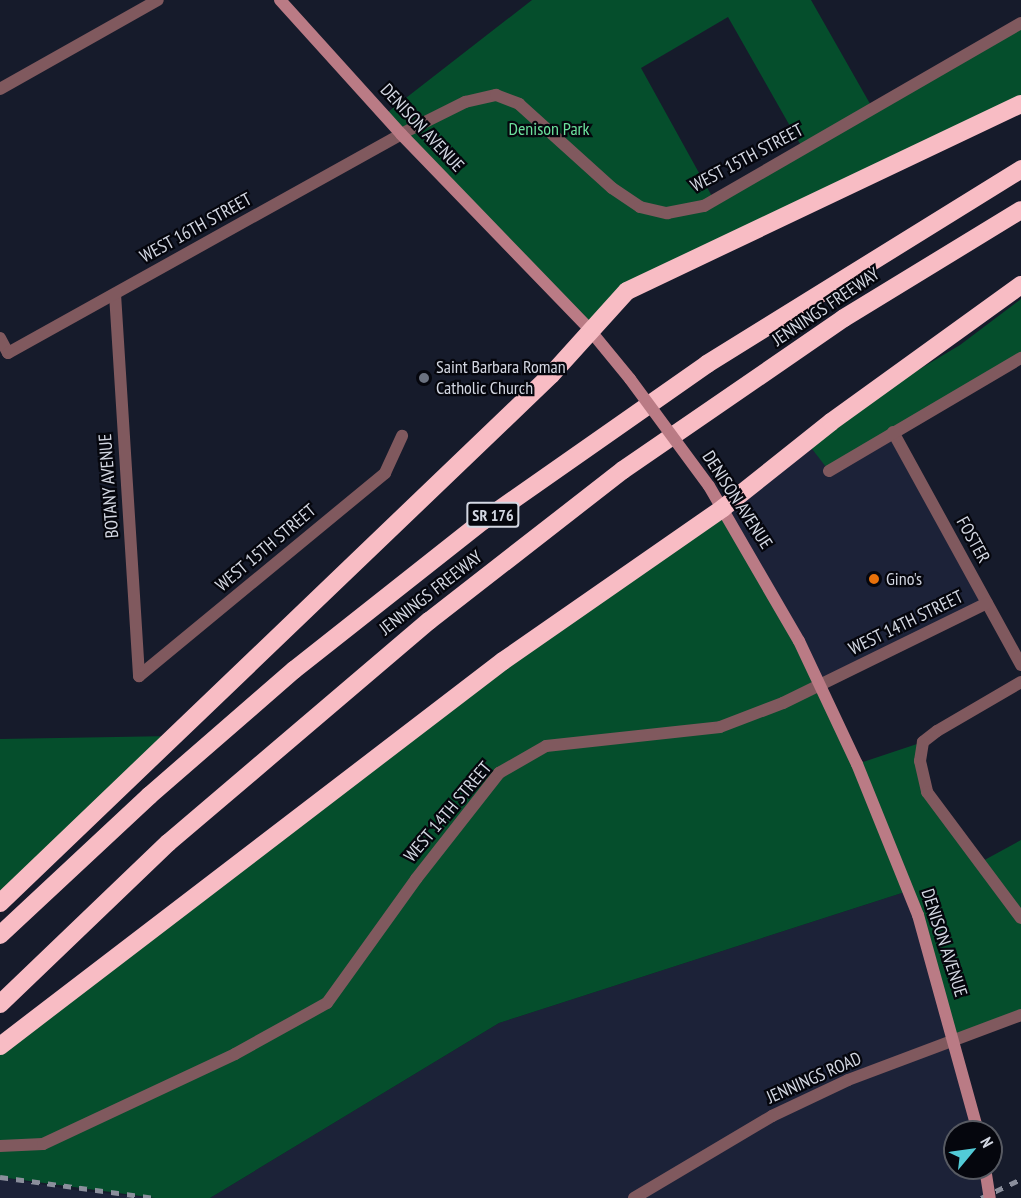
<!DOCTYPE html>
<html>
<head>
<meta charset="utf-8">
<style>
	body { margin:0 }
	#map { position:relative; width:1021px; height:1198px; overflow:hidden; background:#161b2b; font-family:"PT Sans Narrow",sans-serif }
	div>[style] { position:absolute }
	.built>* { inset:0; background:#1c2238 }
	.green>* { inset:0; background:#054e2c }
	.minor>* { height:12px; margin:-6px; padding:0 6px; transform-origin:6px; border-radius:6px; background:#80595e }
	.tertiary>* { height:12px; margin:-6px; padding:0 6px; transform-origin:6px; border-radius:6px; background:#80595e }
	.secondary>* { height:12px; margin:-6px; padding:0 6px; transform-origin:6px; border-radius:6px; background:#ba7b85 }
	.motorway>* { height:18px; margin:-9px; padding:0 9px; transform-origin:9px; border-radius:9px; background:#f8bcc4 }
	.rail>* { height:4.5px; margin-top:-2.25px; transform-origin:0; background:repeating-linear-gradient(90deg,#8b8f9c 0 8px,transparent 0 16px) }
	.secondary-bridge>* { height:12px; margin:-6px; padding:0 6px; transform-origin:6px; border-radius:6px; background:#ba7b85 }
	.dots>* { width:16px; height:16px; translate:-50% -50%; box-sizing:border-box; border:3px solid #05060d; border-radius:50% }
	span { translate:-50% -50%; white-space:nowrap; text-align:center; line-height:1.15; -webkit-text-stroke:4.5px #05060d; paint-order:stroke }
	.shield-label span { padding:2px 4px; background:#05060d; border:2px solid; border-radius:4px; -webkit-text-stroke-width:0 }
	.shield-label { font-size:16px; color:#d3d7e2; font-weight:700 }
	.street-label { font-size:18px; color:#d3d7e2 }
	.park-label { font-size:18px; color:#6be19d }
	.poi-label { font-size:18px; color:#d3d7e2 }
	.left { translate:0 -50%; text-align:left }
	.north { position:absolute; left:943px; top:1120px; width:60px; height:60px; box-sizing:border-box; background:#05060d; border:2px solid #575a62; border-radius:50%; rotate:61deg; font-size:16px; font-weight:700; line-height:24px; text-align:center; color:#d3d7e2 }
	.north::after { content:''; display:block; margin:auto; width:21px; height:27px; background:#52cbd7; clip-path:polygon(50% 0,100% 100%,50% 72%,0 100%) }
</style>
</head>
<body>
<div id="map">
	<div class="built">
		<i style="clip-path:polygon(893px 432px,987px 603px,821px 685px,723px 508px,806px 441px)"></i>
		<i style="clip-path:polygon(908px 891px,978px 1132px,955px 1132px,955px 1168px,984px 1168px,989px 1198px,210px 1198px,499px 1023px)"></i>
		<i style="clip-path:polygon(0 1177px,74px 1190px,155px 1198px,0 1198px)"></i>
	</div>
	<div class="green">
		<i style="clip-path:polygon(evenodd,532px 0,811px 0,873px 109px,1021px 23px,1021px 104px,627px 291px,589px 329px,384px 115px,532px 0,728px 17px,803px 149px,714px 200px,641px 68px,728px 17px)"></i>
		<i style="clip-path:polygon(1021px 299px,1021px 358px,829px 471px,806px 441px,831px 422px,960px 345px)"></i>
		<i style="clip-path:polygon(723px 508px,857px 764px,923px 742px,921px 777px,979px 863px,1021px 840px,1021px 1015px,954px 1041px,908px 891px,499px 1023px,210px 1198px,155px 1198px,0 1177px,0 1046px)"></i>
		<i style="clip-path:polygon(173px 736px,0 903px,0 739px)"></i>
	</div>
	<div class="minor">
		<i style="left:0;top:89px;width:181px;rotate:-29.4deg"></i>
		<i style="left:115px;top:294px;width:383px;rotate:86.4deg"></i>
		<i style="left:0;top:338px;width:17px;rotate:62deg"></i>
		<i style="left:8px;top:353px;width:450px;rotate:-29.1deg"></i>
		<i style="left:401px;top:134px;width:72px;rotate:-26.6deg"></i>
		<i style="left:465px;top:102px;width:32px;rotate:-13deg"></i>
		<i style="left:496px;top:95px;width:25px;rotate:21deg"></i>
		<i style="left:519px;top:104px;width:125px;rotate:42.1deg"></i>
		<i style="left:612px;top:188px;width:34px;rotate:34deg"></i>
		<i style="left:640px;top:207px;width:28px;rotate:13deg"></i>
		<i style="left:667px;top:213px;width:38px;rotate:-11deg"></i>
		<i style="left:704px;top:206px;width:366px;rotate:-30deg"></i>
		<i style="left:893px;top:432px;width:266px;rotate:61.2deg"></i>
		<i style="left:829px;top:471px;width:223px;rotate:-30.5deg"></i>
		<i style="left:139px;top:676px;width:319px;rotate:-39.5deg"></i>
		<i style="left:385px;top:473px;width:41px;rotate:-65.3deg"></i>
		<i style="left:1021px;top:682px;width:97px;rotate:149.7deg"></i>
		<i style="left:937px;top:731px;width:18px;rotate:142deg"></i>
		<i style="left:923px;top:742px;width:19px;rotate:99deg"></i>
		<i style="left:920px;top:761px;width:32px;rotate:77deg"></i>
		<i style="left:927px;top:792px;width:157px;rotate:53.3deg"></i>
		<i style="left:0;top:1146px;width:43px;rotate:-2.7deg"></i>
		<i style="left:43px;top:1144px;width:212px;rotate:-25.1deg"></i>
		<i style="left:235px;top:1054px;width:105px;rotate:-29deg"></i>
		<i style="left:327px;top:1003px;width:153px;rotate:-54.3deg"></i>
		<i style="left:416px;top:879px;width:135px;rotate:-51.9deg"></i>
		<i style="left:499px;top:773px;width:54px;rotate:-29.9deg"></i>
		<i style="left:546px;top:746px;width:175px;rotate:-6.2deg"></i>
		<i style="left:720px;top:727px;width:67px;rotate:-20.9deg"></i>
		<i style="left:783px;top:703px;width:227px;rotate:-26.1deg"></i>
	</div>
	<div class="tertiary">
		<i style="left:634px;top:1198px;width:161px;rotate:-30.7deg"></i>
		<i style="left:772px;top:1116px;width:84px;rotate:-25.3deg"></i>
		<i style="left:848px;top:1080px;width:185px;rotate:-20.6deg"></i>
	</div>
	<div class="secondary">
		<i style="left:280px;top:0;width:181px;rotate:47.9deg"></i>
		<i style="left:401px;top:134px;width:271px;rotate:46deg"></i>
		<i style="left:589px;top:329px;width:65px;rotate:50.6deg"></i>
		<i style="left:709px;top:486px;width:179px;rotate:59.9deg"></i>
		<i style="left:799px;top:641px;width:136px;rotate:64.8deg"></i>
	</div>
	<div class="motorway">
		<i style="left:0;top:903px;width:763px;rotate:-43.78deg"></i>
		<i style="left:551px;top:375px;width:113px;rotate:-47.9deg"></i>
		<i style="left:627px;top:291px;width:436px;rotate:-25.4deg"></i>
		<i style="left:0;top:935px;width:204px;rotate:-43deg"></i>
		<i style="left:149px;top:796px;width:192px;rotate:-41deg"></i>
		<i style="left:294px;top:670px;width:241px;rotate:-38.3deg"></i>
		<i style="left:483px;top:521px;width:274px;rotate:-35deg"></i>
		<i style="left:707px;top:364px;width:370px;rotate:-31.8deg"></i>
		<i style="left:0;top:1004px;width:233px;rotate:-43.8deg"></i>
		<i style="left:168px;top:843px;width:343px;rotate:-40.4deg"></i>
		<i style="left:429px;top:621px;width:246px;rotate:-37.9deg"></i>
		<i style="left:623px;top:470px;width:268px;rotate:-34.5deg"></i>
		<i style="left:844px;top:318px;width:207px;rotate:-31.4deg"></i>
		<i style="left:0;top:1046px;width:633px;rotate:-37.43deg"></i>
		<i style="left:503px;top:661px;width:268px;rotate:-34.8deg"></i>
		<i style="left:723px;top:508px;width:138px;rotate:-38.5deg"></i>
		<i style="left:831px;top:422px;width:234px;rotate:-35.8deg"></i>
	</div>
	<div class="rail">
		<i style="left:0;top:1177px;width:156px;rotate:7.7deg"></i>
		<i style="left:981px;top:1198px;width:44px;rotate:-25.4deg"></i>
	</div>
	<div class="secondary-bridge">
		<i style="left:630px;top:379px;width:133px;rotate:53.6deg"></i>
		<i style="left:857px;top:764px;width:163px;rotate:68deg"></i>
		<i style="left:918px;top:915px;width:225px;rotate:74.5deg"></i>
		<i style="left:985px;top:1168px;width:30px;rotate:81deg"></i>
	</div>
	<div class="dots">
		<i style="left:424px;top:378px;background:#6b7280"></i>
		<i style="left:874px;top:579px;background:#e8710a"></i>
	</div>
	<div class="shield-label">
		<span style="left:493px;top:515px">SR 176</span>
	</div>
	<div class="street-label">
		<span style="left:422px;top:128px;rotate:47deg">DENISON AVENUE</span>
		<span style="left:747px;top:158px;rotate:-28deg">WEST 15TH STREET</span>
		<span style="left:196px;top:228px;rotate:-29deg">WEST 16TH STREET</span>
		<span style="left:826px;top:307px;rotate:-34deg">JENNINGS FREEWAY</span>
		<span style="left:109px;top:486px;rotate:-94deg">BOTANY AVENUE</span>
		<span style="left:737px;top:500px;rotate:57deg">DENISON AVENUE</span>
		<span style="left:973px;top:540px;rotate:61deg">FOSTER</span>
		<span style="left:266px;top:548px;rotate:-40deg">WEST 15TH STREET</span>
		<span style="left:431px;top:593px;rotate:-38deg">JENNINGS FREEWAY</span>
		<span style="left:906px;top:623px;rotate:-26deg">WEST 14TH STREET</span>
		<span style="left:448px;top:812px;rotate:-50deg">WEST 14TH STREET</span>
		<span style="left:944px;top:943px;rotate:72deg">DENISON AVENUE</span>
		<span style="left:814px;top:1078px;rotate:-24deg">JENNINGS ROAD</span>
	</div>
	<div class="park-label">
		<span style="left:549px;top:129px">Denison Park</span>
	</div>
	<div class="poi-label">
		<span class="left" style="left:436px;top:378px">Saint Barbara Roman<br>Catholic Church</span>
		<span class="left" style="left:886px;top:579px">Gino's</span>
	</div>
	<div class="north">N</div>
</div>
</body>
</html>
